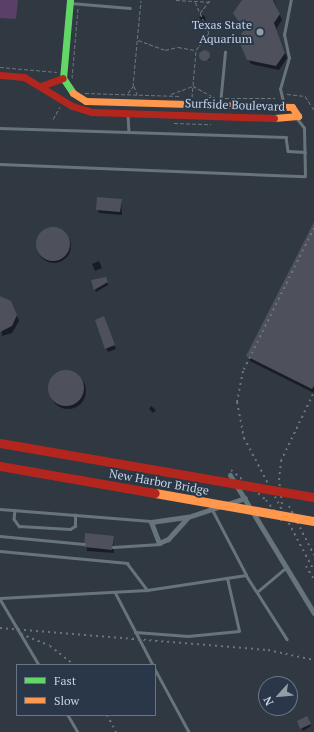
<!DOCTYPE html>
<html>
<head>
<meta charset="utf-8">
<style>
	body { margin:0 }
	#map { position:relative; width:314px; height:732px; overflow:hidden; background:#303842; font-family:"PT Serif",serif }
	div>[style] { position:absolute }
	.green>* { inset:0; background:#5a3f69 }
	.shadow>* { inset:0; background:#0007 }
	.round { border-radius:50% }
	.building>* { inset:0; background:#4e515b }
	.path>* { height:1px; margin-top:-0.5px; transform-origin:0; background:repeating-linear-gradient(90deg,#6c757b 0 4px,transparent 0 6px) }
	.lane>* { height:2.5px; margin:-1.25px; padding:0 1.25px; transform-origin:1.25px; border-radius:1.25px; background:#67747a }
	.street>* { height:5px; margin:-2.5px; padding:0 2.5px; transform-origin:2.5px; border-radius:2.5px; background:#67747a }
	.fast>* { height:7px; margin:-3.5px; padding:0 3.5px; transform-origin:3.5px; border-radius:3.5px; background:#63d668 }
	.slow>* { height:7px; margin:-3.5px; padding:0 3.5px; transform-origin:3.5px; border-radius:3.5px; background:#ff974d }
	.jam>* { height:7px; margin:-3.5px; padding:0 3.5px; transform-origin:3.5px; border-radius:3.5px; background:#b3261e }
	.rail>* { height:2px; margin-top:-1px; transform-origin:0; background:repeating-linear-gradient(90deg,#6b747a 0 2px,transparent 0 6px) }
	.slow-bridge>* { height:9px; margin:-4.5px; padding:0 4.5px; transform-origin:4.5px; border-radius:4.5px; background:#ff974d }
	.jam-bridge>* { height:9px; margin:-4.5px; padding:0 4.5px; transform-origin:4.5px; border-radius:4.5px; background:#b3261e }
	.dots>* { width:11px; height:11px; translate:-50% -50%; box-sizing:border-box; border:2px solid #293749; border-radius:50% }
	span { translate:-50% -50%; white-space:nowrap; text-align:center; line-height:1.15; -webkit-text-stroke:4px #293749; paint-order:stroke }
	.poi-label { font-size:12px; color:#c9d2de }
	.right { translate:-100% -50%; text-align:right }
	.street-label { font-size:12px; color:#c9d2de }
	.legend { position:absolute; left:16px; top:664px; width:140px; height:52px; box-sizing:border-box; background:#293749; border:1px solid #697585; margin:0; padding:5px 7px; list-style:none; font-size:12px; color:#c9d2de }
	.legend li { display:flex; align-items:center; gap:8px; height:20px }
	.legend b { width:20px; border:1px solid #697585 }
	.north { position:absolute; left:258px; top:676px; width:40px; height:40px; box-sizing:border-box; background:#293749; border:1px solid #697585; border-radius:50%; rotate:243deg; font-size:11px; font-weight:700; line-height:16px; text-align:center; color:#c9d2de }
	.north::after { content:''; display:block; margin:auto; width:14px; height:18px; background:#939ca7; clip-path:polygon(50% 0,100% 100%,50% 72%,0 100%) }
</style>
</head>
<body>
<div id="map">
	<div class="green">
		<i style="clip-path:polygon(0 0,18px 0,16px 19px,0 18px)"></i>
	</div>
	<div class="shadow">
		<i style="clip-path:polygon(243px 0,274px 0,282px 20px,276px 29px,287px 58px,279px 70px,251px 64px,248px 59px)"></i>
		<i style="clip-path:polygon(204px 15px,206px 20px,202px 22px,199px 17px)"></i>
		<i style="clip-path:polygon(206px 50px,210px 60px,204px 61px,200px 51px)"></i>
		<i style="clip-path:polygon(121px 200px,122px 215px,99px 213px,97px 209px)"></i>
		<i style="clip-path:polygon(314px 225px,314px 393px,250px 361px,248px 356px)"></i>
		<i class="round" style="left:37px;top:229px;width:34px;height:34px"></i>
		<i style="clip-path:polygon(99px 261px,102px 268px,95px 271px,92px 264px)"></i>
		<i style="clip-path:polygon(107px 280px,108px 285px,96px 292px,92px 281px)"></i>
		<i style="clip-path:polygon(0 297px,11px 302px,19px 321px,12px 333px,2px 336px)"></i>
		<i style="clip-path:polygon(105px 321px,116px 349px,108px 352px,106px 348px)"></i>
		<i class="round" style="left:50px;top:373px;width:36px;height:36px"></i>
		<i style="clip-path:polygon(151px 406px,156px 410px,153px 413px,149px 409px)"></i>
		<i style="clip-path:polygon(86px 535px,113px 537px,114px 553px,87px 551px)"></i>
		<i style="clip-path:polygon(307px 717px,311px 726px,303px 731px,298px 722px)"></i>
	</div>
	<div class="building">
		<i style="clip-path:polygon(242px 0,273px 0,280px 14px,274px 23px,285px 53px,276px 66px,247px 60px,238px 39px,244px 30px,233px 13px)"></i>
		<i class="round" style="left:198.5px;top:49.5px;width:11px;height:11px"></i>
		<i style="clip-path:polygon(97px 197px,122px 199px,120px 212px,96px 210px)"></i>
		<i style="clip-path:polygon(314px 222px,314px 386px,312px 389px,246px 356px)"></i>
		<i class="round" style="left:36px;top:227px;width:34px;height:34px"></i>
		<i style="clip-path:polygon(106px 277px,108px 282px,94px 290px,91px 280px)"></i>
		<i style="clip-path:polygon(0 296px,11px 301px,17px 315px,12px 326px,0 332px)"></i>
		<i style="clip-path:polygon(104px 316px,115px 345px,105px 349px,95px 320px)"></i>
		<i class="round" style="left:48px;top:370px;width:36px;height:36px"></i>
		<i style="clip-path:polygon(85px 533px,114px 536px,112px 550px,84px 547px)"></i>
		<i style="clip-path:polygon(307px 716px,311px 724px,300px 729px,297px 721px)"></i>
	</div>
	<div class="path">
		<i style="left:176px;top:0;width:33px;rotate:3deg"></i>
		<i style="left:200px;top:13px;width:16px;rotate:-52deg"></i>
		<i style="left:138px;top:40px;width:29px;rotate:20deg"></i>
		<i style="left:165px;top:50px;width:13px;rotate:-13deg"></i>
		<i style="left:178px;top:47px;width:17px;rotate:10deg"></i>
		<i style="left:0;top:67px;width:57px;rotate:5deg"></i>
		<i style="left:72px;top:78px;width:70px;rotate:-85.1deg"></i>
		<i style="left:134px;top:86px;width:9px;rotate:69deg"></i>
		<i style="left:85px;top:93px;width:95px;rotate:1.8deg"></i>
		<i style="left:128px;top:93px;width:9px;rotate:-54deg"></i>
		<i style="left:133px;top:86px;width:86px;rotate:-84.7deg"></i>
		<i style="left:171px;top:94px;width:23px;rotate:-20deg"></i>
		<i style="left:193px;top:86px;width:21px;rotate:28deg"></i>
		<i style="left:287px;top:94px;width:18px;rotate:6deg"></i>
		<i style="left:305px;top:96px;width:17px;rotate:57deg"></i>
		<i style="left:192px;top:97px;width:47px;rotate:-85.1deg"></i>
		<i style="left:196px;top:50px;width:21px;rotate:-53deg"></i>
		<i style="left:209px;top:33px;width:34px;rotate:-114deg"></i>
		<i style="left:207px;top:97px;width:8px"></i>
		<i style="left:225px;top:98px;width:50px"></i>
		<i style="left:53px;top:119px;width:14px;rotate:-60deg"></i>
		<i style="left:174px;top:123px;width:37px;rotate:2deg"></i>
	</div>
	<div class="lane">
		<i style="left:70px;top:3px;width:60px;rotate:4.8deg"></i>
		<i style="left:220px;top:104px;width:52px;rotate:-84.5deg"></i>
		<i style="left:284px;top:106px;width:17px;rotate:-103deg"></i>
		<i style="left:280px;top:89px;width:32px;rotate:-74deg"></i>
		<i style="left:289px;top:58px;width:24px;rotate:-102deg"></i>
		<i style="left:284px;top:35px;width:36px;rotate:-79deg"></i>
		<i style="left:128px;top:114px;width:17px;rotate:87deg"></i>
		<i style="left:0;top:128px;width:286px;rotate:1.8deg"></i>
		<i style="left:286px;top:137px;width:14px;rotate:82deg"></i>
		<i style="left:288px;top:151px;width:17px;rotate:3deg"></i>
		<i style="left:0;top:164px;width:305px;rotate:2.3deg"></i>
		<i style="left:305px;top:176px;width:48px;rotate:-91.2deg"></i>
		<i style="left:304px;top:128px;width:11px;rotate:-128deg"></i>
		<i style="left:0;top:509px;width:151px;rotate:4.5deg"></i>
		<i style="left:15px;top:510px;width:9px;rotate:96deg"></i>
		<i style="left:14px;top:519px;width:9px;rotate:54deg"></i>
		<i style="left:19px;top:526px;width:51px;rotate:3.4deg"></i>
		<i style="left:70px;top:529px;width:6px;rotate:-31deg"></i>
		<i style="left:75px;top:526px;width:11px;rotate:-90deg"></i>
		<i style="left:0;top:536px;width:84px;rotate:5.4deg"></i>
		<i style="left:113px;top:547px;width:47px;rotate:-3.7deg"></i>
		<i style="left:0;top:551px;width:128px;rotate:5.4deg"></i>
		<i style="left:127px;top:563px;width:34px;rotate:53deg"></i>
		<i style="left:246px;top:575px;width:76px;rotate:57.4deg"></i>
		<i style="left:115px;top:592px;width:82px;rotate:62.5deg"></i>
		<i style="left:257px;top:592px;width:38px;rotate:-40deg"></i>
		<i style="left:0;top:598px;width:147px;rotate:-3.1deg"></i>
		<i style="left:147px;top:590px;width:100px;rotate:-8.6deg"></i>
		<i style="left:246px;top:575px;width:73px;rotate:-117.6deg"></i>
		<i style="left:0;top:599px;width:77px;rotate:59.4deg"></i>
		<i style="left:135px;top:632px;width:53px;rotate:4.3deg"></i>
		<i style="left:188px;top:636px;width:51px;rotate:-5.6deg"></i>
		<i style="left:239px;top:631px;width:54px;rotate:-102.8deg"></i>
		<i style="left:155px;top:669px;width:72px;rotate:61.6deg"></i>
		<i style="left:68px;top:715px;width:20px;rotate:60deg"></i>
	</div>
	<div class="street">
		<i style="left:230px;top:475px;width:162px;rotate:58.7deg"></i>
		<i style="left:188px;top:517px;width:30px;rotate:132deg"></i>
		<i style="left:168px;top:539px;width:10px;rotate:156deg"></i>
		<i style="left:159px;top:543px;width:22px;rotate:-111deg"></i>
		<i style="left:151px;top:522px;width:37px;rotate:-8deg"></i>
		<i style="left:188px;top:517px;width:60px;rotate:-18.4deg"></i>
	</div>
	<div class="fast">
		<i style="left:70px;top:0;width:78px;rotate:95.1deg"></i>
		<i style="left:63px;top:78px;width:18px;rotate:56deg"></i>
	</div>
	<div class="slow">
		<i style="left:73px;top:93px;width:15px;rotate:32deg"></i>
		<i style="left:86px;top:101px;width:206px;rotate:1.7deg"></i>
		<i style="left:292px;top:107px;width:11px;rotate:56deg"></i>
		<i style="left:298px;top:116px;width:24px;rotate:175deg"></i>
	</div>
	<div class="jam">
		<i style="left:0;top:75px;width:24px;rotate:5deg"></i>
		<i style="left:24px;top:77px;width:56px;rotate:31.1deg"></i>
		<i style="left:72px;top:106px;width:21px;rotate:17deg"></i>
		<i style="left:92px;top:112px;width:182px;rotate:1.9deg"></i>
		<i style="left:41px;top:86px;width:23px;rotate:-20deg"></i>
	</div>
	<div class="rail">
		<i style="left:314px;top:228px;width:160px;rotate:116.4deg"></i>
		<i style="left:243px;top:371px;width:32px;rotate:101deg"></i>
		<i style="left:237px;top:402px;width:37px;rotate:79deg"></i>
		<i style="left:244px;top:438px;width:150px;rotate:62.2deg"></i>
		<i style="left:231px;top:470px;width:46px;rotate:40.6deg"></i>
		<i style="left:266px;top:500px;width:26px;rotate:53deg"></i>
		<i style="left:282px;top:504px;width:24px;rotate:-97deg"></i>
		<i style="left:279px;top:480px;width:19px;rotate:-84deg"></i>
		<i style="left:281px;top:461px;width:76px;rotate:-64.4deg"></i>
		<i style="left:289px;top:506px;width:55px;rotate:63deg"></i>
		<i style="left:306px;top:566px;width:16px;rotate:60deg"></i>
		<i style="left:0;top:628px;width:269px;rotate:4.7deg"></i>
		<i style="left:268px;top:650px;width:47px;rotate:12.3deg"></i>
		<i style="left:21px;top:634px;width:31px;rotate:22deg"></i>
		<i style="left:50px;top:646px;width:31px;rotate:38deg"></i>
		<i style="left:107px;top:715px;width:19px;rotate:62deg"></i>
	</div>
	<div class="slow-bridge">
		<i style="left:155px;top:493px;width:161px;rotate:10deg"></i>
	</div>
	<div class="jam-bridge">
		<i style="left:0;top:443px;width:319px;rotate:9.8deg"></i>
		<i style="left:0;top:466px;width:157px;rotate:9.9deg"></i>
	</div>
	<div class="dots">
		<i style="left:260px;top:32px;background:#939ca7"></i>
	</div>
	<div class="poi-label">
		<span class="right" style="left:252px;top:32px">Texas State<br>Aquarium</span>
	</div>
	<div class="street-label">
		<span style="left:235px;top:105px;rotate:2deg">Surfside Boulevard</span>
		<span style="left:159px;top:482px;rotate:10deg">New Harbor Bridge</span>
	</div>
	<ul class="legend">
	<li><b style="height:5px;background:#63d668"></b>Fast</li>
	<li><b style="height:5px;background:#ff974d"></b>Slow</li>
	</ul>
	<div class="north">N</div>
</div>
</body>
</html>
